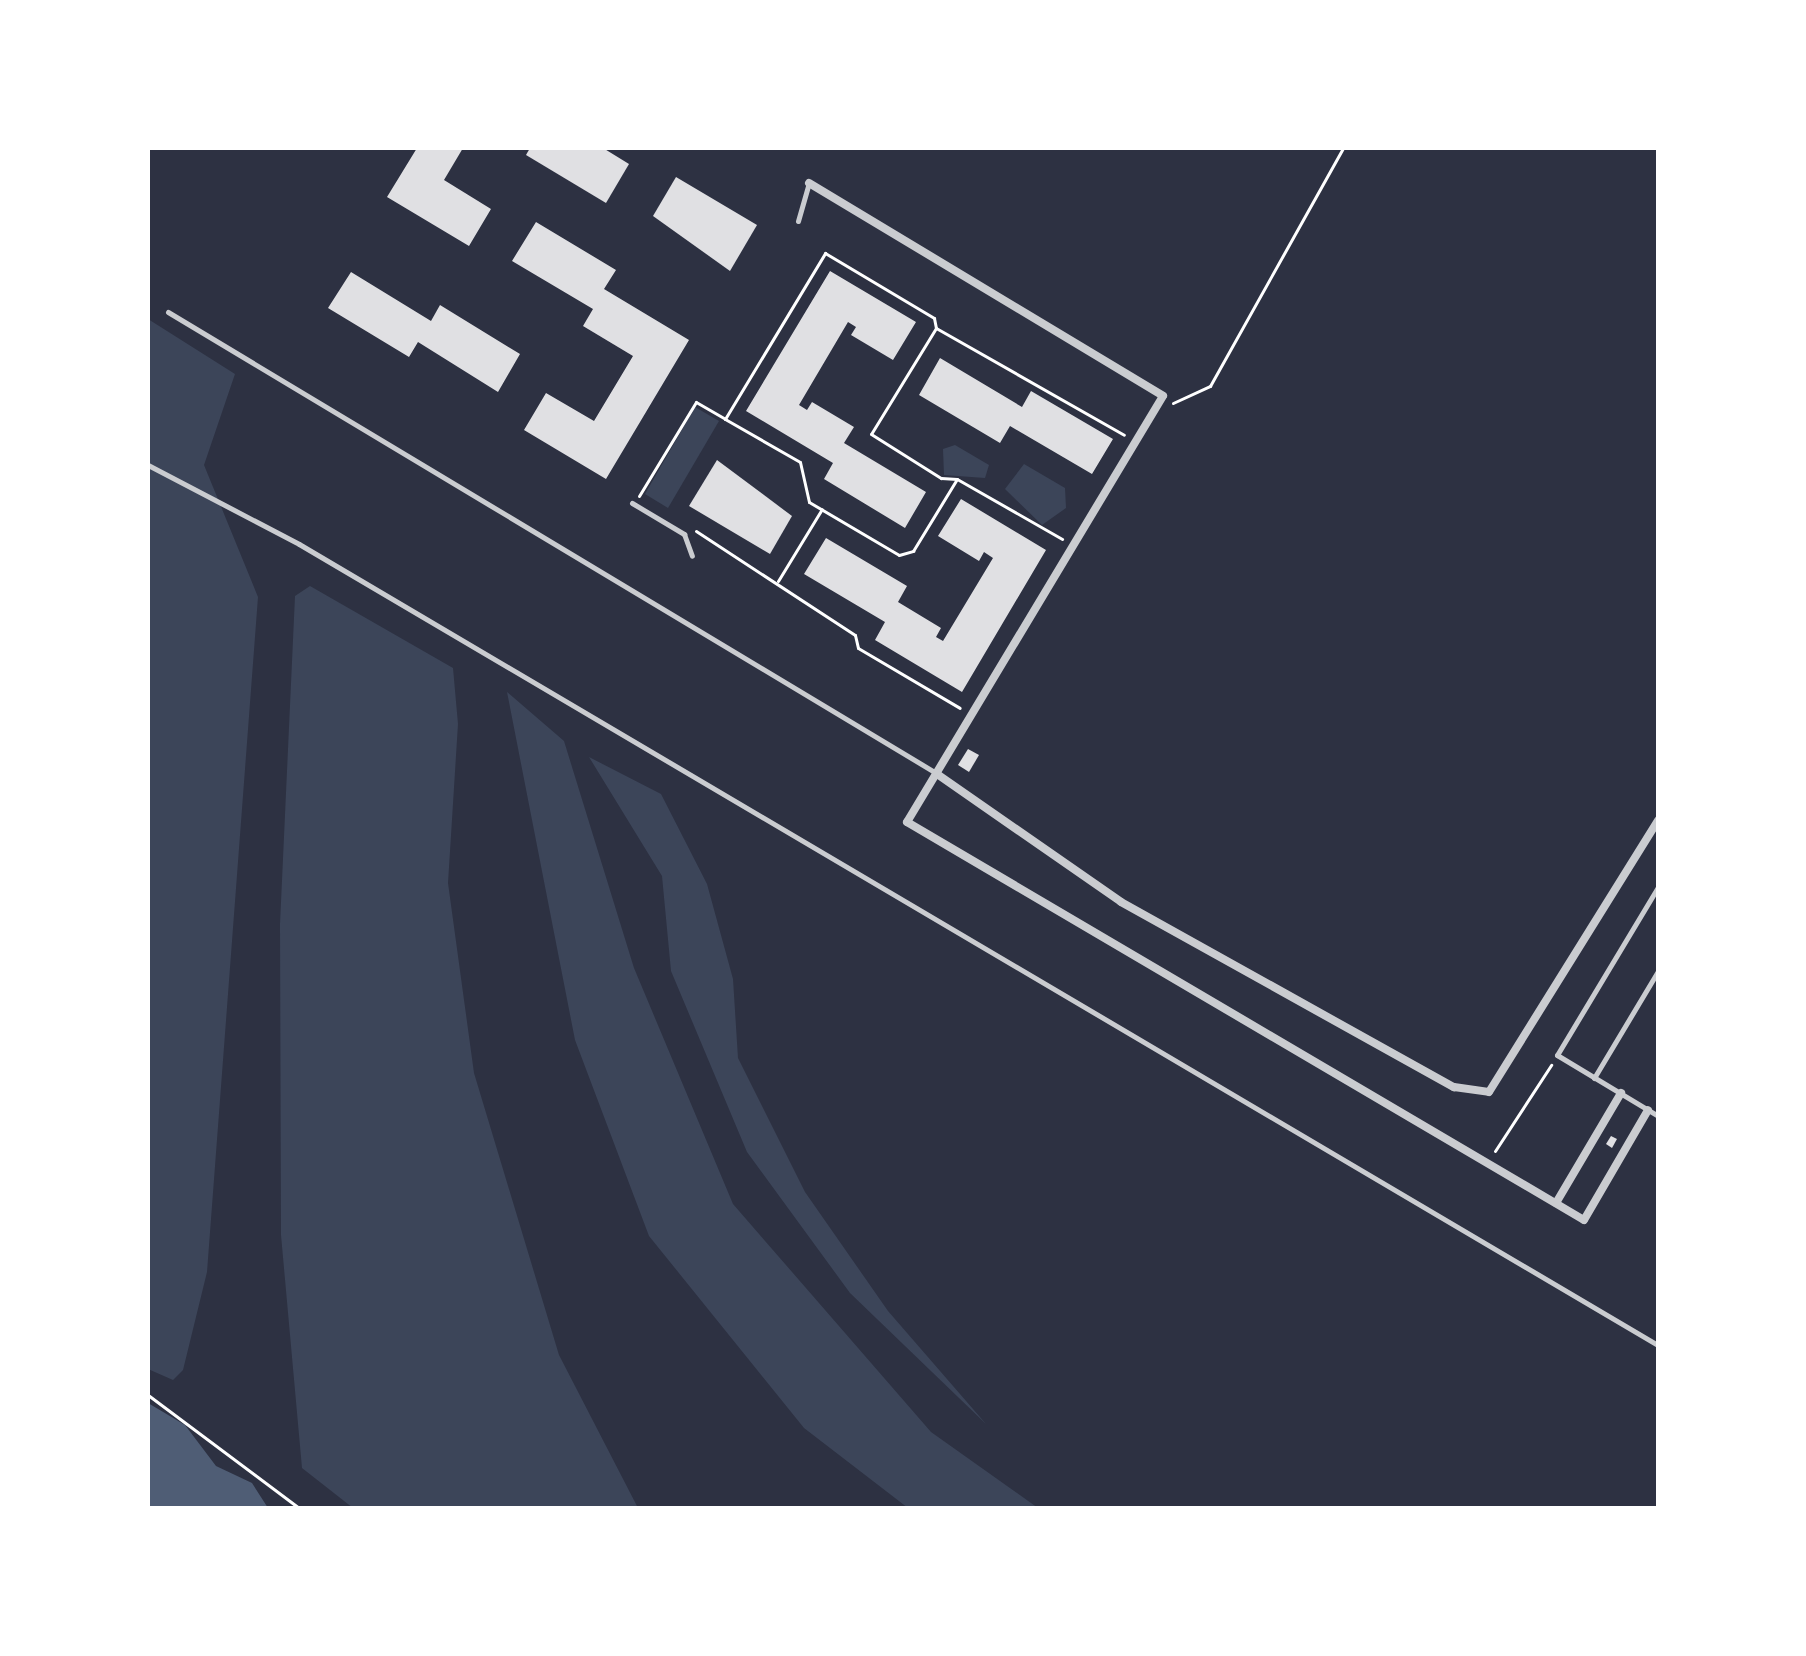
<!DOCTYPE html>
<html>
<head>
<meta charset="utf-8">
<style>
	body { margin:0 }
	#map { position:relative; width:1806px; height:1656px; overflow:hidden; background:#2d3142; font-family:"Roboto Serif",serif }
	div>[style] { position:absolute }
	.green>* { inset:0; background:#3c4559 }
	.water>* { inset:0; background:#4f5d75 }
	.building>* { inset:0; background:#e0e0e3 }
	.path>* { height:3px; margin:-1.5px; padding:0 1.5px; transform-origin:1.5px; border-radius:1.5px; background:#fff }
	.service>* { height:5px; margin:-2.5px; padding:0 2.5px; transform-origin:2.5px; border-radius:2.5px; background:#caccd0 }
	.minor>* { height:8px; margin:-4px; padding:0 4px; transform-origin:4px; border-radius:4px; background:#caccd0 }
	span { translate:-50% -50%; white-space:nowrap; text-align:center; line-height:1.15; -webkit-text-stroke:7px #fff; paint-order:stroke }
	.frame { position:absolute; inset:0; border:150px solid #fff; pointer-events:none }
</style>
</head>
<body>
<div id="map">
	<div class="green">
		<i style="clip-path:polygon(148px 319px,235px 374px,204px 465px,258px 597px,207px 1272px,183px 1370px,173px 1380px,148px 1369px)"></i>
		<i style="clip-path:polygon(695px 407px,719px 421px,668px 508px,645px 494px)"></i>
		<i style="clip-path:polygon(955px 445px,989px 465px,985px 478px,944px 475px,943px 449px)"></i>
		<i style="clip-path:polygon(1024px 464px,1065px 488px,1066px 508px,1042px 525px,1005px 489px)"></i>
		<i style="clip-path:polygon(310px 586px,453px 668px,458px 724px,448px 883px,474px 1073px,559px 1355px,638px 1508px,353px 1508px,302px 1468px,281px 1235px,280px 924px,295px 596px)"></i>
		<i style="clip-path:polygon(507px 692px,564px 741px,634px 968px,733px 1204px,931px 1432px,1038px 1508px,908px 1508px,804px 1428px,649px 1236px,575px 1040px)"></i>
		<i style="clip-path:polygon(589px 757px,661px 794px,707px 884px,733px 979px,738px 1058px,805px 1192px,888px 1311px,986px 1424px,850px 1293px,747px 1152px,671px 971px,662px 876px)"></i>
	</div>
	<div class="water">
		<i style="clip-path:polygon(148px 1403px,185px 1425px,216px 1466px,252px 1483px,268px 1508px,148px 1508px)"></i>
	</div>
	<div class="building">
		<i style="clip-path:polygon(417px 148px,463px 148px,444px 180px,491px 209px,469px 246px,387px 197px)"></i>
		<i style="clip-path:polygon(530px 148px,603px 148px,629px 164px,606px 203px,526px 155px)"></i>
		<i style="clip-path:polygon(676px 177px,757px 225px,730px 271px,653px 216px)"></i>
		<i style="clip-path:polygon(536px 222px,616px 270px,604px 289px,689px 340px,606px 479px,524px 430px,546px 393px,594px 421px,633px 356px,583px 326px,593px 309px,512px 261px)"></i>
		<i style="clip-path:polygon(830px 271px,916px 322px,893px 360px,851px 335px,856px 327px,848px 322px,799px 405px,807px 410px,812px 402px,854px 427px,844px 443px,926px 492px,905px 528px,824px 479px,833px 463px,746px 411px)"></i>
		<i style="clip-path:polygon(351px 272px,431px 321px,440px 305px,520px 354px,498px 392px,418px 342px,409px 357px,328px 308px)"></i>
		<i style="clip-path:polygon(940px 358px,1022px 407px,1031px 391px,1113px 439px,1092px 474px,1010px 426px,1000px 443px,919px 395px)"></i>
		<i style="clip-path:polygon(717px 460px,792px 516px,770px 554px,689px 506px)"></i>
		<i style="clip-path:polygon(961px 499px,1046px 550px,962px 692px,875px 640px,885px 622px,804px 574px,826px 538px,907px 586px,898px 602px,941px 628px,936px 637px,943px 641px,993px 558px,984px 552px,979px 561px,938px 536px)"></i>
		<i style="clip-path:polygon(968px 749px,979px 755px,969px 772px,958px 765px)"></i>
		<i style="clip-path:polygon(1611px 1136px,1617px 1139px,1612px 1148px,1606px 1144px)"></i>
	</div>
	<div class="path">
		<i style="left:936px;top:328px;width:124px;rotate:121.5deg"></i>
		<i style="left:871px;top:434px;width:83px;rotate:32.2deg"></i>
		<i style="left:941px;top:478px;width:16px;rotate:4deg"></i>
		<i style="left:1173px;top:403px;width:41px;rotate:-24.7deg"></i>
		<i style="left:1210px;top:386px;width:273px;rotate:-60.8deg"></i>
		<i style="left:725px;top:419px;width:86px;rotate:29.8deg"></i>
		<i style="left:800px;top:462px;width:41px;rotate:77.3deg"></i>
		<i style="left:809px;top:502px;width:104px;rotate:30.5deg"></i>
		<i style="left:899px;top:555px;width:15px;rotate:-16deg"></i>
		<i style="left:913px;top:551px;width:84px;rotate:-58.6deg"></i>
		<i style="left:957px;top:479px;width:121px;rotate:29.7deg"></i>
		<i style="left:639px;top:496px;width:110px;rotate:-58.8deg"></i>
		<i style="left:696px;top:402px;width:34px;rotate:30deg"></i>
		<i style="left:725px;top:419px;width:194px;rotate:-58.9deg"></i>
		<i style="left:825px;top:253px;width:127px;rotate:30.8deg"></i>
		<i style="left:934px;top:318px;width:10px;rotate:79deg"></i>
		<i style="left:936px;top:328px;width:216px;rotate:29.6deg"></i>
		<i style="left:696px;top:531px;width:190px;rotate:33.2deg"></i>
		<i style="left:855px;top:635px;width:13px;rotate:77deg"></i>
		<i style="left:858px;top:648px;width:118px;rotate:30.5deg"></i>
		<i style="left:778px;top:581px;width:84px;rotate:-58.6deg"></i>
		<i style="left:1495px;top:1151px;width:103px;rotate:-56.9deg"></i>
		<i style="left:148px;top:1395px;width:189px;rotate:36.8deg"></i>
	</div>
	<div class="service">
		<i style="left:798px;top:221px;width:40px;rotate:-74deg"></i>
		<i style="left:168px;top:312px;width:896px;rotate:30.97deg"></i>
		<i style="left:148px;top:465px;width:170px;rotate:27.6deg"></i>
		<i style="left:299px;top:544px;width:1577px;rotate:30.52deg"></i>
		<i style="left:632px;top:503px;width:61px;rotate:30.8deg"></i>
		<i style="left:684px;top:534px;width:23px;rotate:70deg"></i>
		<i style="left:1658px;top:887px;width:196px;rotate:121deg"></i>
		<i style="left:1557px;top:1055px;width:118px;rotate:31.1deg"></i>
		<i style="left:1594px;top:1078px;width:125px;rotate:-59.1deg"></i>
	</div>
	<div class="minor">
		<i style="left:809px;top:183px;width:413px;rotate:31deg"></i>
		<i style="left:1163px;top:396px;width:497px;rotate:121deg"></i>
		<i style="left:907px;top:822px;width:785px;rotate:30.45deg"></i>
		<i style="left:1584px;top:1220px;width:127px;rotate:-59.8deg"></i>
		<i style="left:937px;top:774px;width:224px;rotate:34.8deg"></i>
		<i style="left:1121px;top:902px;width:381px;rotate:29.1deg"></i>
		<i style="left:1454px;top:1087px;width:35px;rotate:8deg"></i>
		<i style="left:1489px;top:1092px;width:320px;rotate:-58.1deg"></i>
		<i style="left:1556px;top:1203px;width:128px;rotate:-59.4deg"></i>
	</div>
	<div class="frame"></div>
</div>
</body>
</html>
